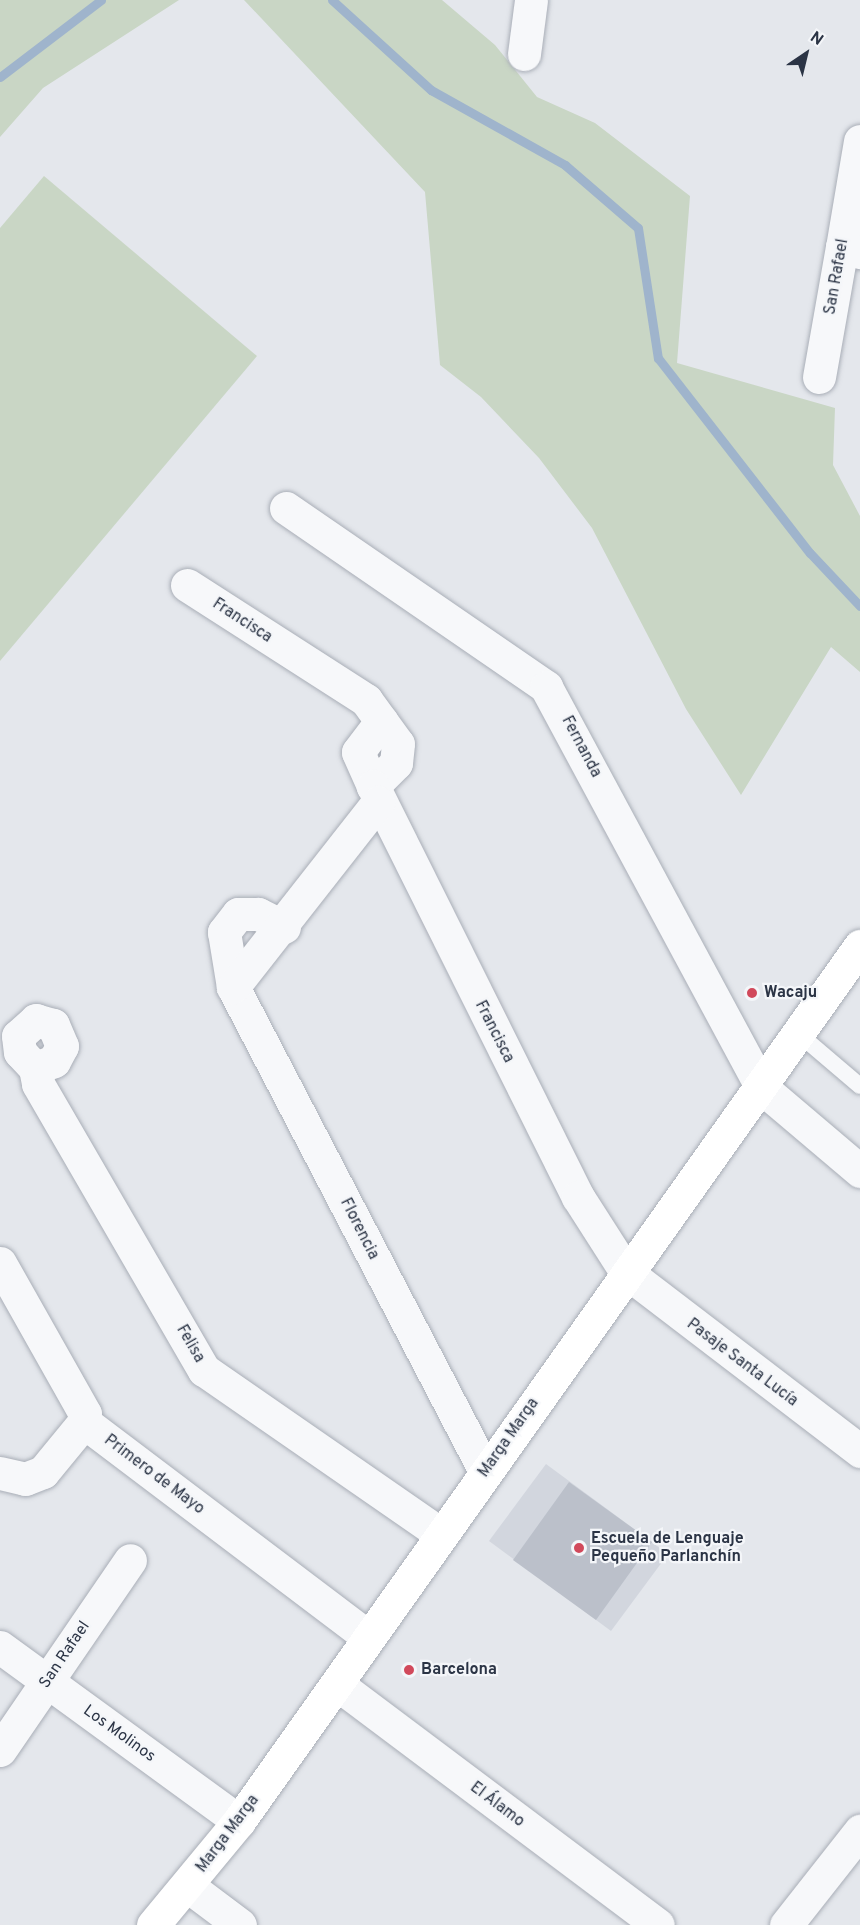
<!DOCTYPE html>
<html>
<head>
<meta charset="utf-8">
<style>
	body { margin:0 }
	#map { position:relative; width:860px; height:1925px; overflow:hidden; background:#e4e7ec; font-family:Overpass,sans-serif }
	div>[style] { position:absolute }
	.built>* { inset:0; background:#d2d6de }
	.green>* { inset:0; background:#c9d6c5 }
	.stream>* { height:9px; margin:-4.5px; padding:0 4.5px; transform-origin:4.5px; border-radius:4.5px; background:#9fb4cc }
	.building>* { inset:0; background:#bbc0ca }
	.roads { filter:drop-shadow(0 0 2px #a9aeb7) drop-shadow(0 0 2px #a9aeb7) }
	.service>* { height:16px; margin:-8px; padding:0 8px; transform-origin:8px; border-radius:8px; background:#f7f8fa }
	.minor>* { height:33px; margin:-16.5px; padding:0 16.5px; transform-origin:16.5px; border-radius:16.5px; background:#f7f8fa }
	.tertiary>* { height:33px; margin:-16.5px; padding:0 16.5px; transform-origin:16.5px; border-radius:16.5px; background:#f7f8fa }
	.primary>* { height:33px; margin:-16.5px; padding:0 16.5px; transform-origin:16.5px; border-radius:16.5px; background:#fff }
	.dots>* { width:16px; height:16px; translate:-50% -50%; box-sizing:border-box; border:3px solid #f4f6f9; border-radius:50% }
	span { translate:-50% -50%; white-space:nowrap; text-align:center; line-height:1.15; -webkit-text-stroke:4.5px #f4f6f9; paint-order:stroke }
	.street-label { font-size:16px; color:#2b3445 }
	.poi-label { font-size:16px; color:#2b3445; font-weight:700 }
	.left { translate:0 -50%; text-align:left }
	.north { position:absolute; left:776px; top:24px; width:60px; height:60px; -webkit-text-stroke:4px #f4f6f9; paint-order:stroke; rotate:35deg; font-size:16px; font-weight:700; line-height:24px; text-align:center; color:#2b3445 }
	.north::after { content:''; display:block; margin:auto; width:21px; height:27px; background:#2b3445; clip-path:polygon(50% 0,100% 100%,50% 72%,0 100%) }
</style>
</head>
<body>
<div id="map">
	<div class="built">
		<i style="clip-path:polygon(546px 1464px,668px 1554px,611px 1631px,489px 1541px)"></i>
	</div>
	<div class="green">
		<i style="clip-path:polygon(0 0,179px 0,43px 88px,0 137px)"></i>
		<i style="clip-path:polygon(244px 0,442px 0,495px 45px,537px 97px,595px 123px,690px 196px,677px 363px,835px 408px,833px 465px,860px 516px,860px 672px,831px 647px,741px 795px,686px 709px,592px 528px,539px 458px,481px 397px,440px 365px,425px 192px)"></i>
		<i style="clip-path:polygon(44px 176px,257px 356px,0 661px,0 228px)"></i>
	</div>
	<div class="stream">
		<i style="left:332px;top:0;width:134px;rotate:42.3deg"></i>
		<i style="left:431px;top:90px;width:154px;rotate:29.2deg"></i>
		<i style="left:565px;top:165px;width:96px;rotate:40.8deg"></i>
		<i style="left:638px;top:228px;width:132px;rotate:81.3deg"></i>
		<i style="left:658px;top:358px;width:247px;rotate:52.1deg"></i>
		<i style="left:810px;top:553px;width:73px;rotate:46.7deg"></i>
		<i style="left:0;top:77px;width:127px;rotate:-37.3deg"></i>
	</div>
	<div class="building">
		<i style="clip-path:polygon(569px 1482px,652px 1542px,596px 1620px,513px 1560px)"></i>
	</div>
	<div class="roads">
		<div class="service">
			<i style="left:799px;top:1034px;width:80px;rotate:40.4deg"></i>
		</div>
		<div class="minor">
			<i style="left:524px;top:54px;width:54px;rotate:-82.6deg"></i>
			<i style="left:819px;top:377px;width:132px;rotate:-80deg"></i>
			<i style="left:286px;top:508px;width:316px;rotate:34.5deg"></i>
			<i style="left:546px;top:687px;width:454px;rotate:61.7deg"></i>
			<i style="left:761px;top:1087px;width:130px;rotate:40.3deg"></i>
			<i style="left:187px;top:585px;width:213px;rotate:32.7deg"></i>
			<i style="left:366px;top:700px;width:54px;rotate:54deg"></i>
			<i style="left:398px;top:744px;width:19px;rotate:96deg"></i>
			<i style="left:396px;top:763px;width:33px;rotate:135deg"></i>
			<i style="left:373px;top:786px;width:37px;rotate:-114deg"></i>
			<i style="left:358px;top:752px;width:39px;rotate:-53deg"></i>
			<i style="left:373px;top:786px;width:459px;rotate:63.5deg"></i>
			<i style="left:578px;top:1197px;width:89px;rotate:57.4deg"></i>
			<i style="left:626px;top:1272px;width:295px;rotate:37.4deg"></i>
			<i style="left:284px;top:927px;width:29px;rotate:-153deg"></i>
			<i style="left:258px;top:914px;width:20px;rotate:180deg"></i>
			<i style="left:238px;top:914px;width:23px;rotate:128deg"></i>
			<i style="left:224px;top:932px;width:56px;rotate:80.7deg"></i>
			<i style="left:233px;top:987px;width:546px;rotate:62.5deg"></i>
			<i style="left:233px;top:987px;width:235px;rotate:-51.9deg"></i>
			<i style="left:35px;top:1068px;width:20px;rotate:-20deg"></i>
			<i style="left:54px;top:1061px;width:17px;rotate:-62deg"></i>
			<i style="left:62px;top:1046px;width:23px;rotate:-113deg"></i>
			<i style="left:53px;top:1025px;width:18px;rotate:-164deg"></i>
			<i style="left:36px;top:1020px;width:24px;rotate:138deg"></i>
			<i style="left:18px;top:1036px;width:16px;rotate:83deg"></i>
			<i style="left:20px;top:1052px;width:22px;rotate:47deg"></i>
			<i style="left:35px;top:1068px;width:16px;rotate:79deg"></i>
			<i style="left:38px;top:1084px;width:331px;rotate:59.9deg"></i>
			<i style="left:204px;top:1370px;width:288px;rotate:34.7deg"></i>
			<i style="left:0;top:1263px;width:173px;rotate:60.6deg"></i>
			<i style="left:85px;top:1414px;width:8px;rotate:97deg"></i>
			<i style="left:84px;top:1422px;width:356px;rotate:37.1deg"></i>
			<i style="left:0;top:1473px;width:26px;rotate:13deg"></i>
			<i style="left:25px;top:1479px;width:19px;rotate:-21deg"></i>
			<i style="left:43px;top:1472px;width:65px;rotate:-50.6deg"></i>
			<i style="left:0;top:1647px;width:296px;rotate:36.1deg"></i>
			<i style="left:337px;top:1684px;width:401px;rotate:36.9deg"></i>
			<i style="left:0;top:1750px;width:230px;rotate:-55.6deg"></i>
			<i style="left:188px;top:1886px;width:65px;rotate:36.9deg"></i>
			<i style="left:786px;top:1925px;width:120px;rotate:-51.8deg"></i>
		</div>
		<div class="tertiary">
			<i style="left:860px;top:141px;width:108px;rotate:99.6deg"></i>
			<i style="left:842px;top:247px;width:19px;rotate:16deg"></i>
		</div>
		<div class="primary">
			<i style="left:153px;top:1925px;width:135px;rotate:-50.4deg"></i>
			<i style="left:239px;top:1821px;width:1073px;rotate:-54.64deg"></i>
		</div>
	</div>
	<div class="dots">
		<i style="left:752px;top:993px;background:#d1495b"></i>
		<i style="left:579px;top:1548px;background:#d1495b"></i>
		<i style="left:409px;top:1670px;background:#d1495b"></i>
	</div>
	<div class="street-label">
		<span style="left:837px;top:277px;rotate:-80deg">San Rafael</span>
		<span style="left:242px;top:621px;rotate:33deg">Francisca</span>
		<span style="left:581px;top:747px;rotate:62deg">Fernanda</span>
		<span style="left:494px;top:1032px;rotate:63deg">Francisca</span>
		<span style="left:359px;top:1229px;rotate:63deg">Florencia</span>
		<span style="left:190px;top:1344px;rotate:60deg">Felisa</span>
		<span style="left:742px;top:1363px;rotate:37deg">Pasaje Santa Lucía</span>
		<span style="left:509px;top:1438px;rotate:-55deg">Marga Marga</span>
		<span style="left:154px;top:1475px;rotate:37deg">Primero de Mayo</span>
		<span style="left:65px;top:1655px;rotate:-56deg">San Rafael</span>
		<span style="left:119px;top:1734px;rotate:36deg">Los Molinos</span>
		<span style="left:497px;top:1805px;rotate:37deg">El Álamo</span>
		<span style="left:228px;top:1834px;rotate:-53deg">Marga Marga</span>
	</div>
	<div class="poi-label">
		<span class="left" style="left:764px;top:993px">Wacaju</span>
		<span class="left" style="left:591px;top:1548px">Escuela de Lenguaje<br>Pequeño Parlanchín</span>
		<span class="left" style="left:421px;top:1670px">Barcelona</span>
	</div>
	<div class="north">N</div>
</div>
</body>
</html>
